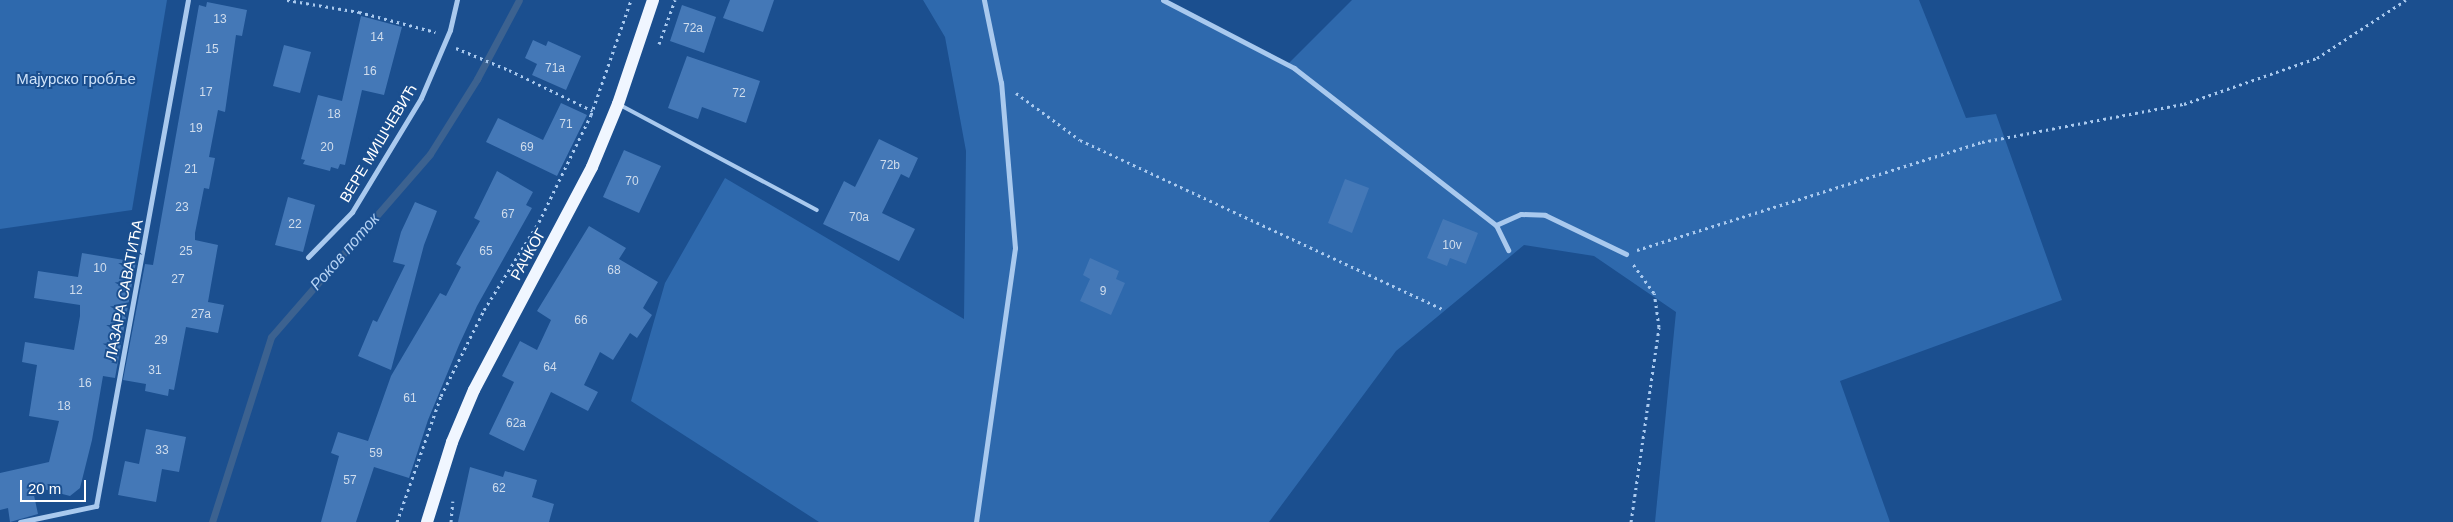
<!DOCTYPE html>
<html>
<head>
<meta charset="utf-8">
<style>
	body { margin:0 }
	#map { position:relative; width:2453px; height:522px; overflow:hidden; background:#1b4f8f; font-family:Helvetica,sans-serif }
	div>[style] { position:absolute }
	.green>* { inset:0; background:#2e69ad }
	.stream>* { height:7px; margin:-3.5px; padding:0 3.5px; transform-origin:3.5px; border-radius:3.5px; background:#3c6290 }
	.building>* { inset:0; background:#4478b7 }
	.path>* { height:3px; margin-top:-1.5px; transform-origin:0; background:repeating-linear-gradient(90deg,#a9c9ee 0 2.5px,transparent 0 6.5px) }
	.lane>* { height:4px; margin:-2px; padding:0 2px; transform-origin:2px; border-radius:2px; background:#a9c9ee }
	.street>* { height:5px; margin:-2.5px; padding:0 2.5px; transform-origin:2.5px; border-radius:2.5px; background:#a9c9ee }
	.primary>* { height:12px; margin:-6px; padding:0 6px; transform-origin:6px; border-radius:6px; background:#f0f6ff }
	span { translate:-50% -50%; white-space:nowrap; text-align:center; line-height:1.15; -webkit-text-stroke:4px #1b4f8f; paint-order:stroke }
	.number-label { font-size:12px; color:#d0dded }
	.number-label span { -webkit-text-stroke-width:0 }
	.park-label { font-size:15px; color:#cfe3fa }
	.street-label { font-size:15px; color:#fff }
	.water-label { font-size:16px; color:#b5d3f5; font-style:italic }
	.scale { position:absolute; left:20px; top:480px; width:66px; height:22px; box-sizing:border-box; border:2px solid #fff; border-top:0; padding-left:6px; font-size:15px; line-height:18px; white-space:nowrap; color:#fff; -webkit-text-stroke:4px #1b4f8f; paint-order:stroke }
</style>
</head>
<body>
<div id="map">
	<div class="green">
		<i style="clip-path:polygon(0 0,167px 0,132px 210px,0 229px)"></i>
		<i style="clip-path:polygon(923px 0,1160px 0,1286px 66px,1352px 0,1919px 0,1966px 118px,1996px 114px,2062px 300px,1840px 381px,1890px 522px,1655px 522px,1676px 312px,1594px 256px,1524px 245px,1396px 351px,1269px 522px,819px 522px,631px 401px,665px 283px,725px 178px,964px 319px,966px 151px,945px 37px)"></i>
	</div>
	<div class="stream">
		<i style="left:212px;top:522px;width:194px;rotate:-72.3deg"></i>
		<i style="left:271px;top:337px;width:242px;rotate:-49deg"></i>
		<i style="left:430px;top:154px;width:89px;rotate:-57.9deg"></i>
		<i style="left:477px;top:79px;width:89px;rotate:-62deg"></i>
	</div>
	<div class="building">
		<i style="clip-path:polygon(730px 0,774px 0,763px 32px,723px 18px)"></i>
		<i style="clip-path:polygon(207px 2px,247px 10px,242px 36px,236px 35px,225px 112px,218px 110px,209px 157px,215px 158px,209px 189px,204px 188px,195px 233px,195px 240px,218px 245px,208px 302px,224px 305px,218px 333px,186px 327px,174px 390px,169px 389px,168px 396px,145px 391px,146px 384px,123px 380px,145px 264px,153px 265px,199px 5px,206px 7px)"></i>
		<i style="clip-path:polygon(682px 5px,716px 17px,704px 53px,670px 41px)"></i>
		<i style="clip-path:polygon(361px 16px,402px 27px,384px 95px,362px 90px,345px 165px,340px 164px,338px 169px,331px 167px,330px 171px,303px 164px,305px 160px,301px 159px,318px 95px,342px 101px)"></i>
		<i style="clip-path:polygon(533px 40px,546px 46px,548px 41px,581px 56px,566px 90px,532px 75px,537px 64px,525px 58px)"></i>
		<i style="clip-path:polygon(284px 45px,311px 52px,300px 93px,273px 86px)"></i>
		<i style="clip-path:polygon(687px 56px,760px 81px,746px 123px,702px 107px,698px 119px,668px 108px)"></i>
		<i style="clip-path:polygon(561px 103px,587px 115px,557px 176px,486px 142px,498px 118px,543px 140px)"></i>
		<i style="clip-path:polygon(879px 139px,918px 158px,909px 178px,901px 174px,882px 213px,915px 229px,899px 261px,823px 224px,844px 181px,855px 187px)"></i>
		<i style="clip-path:polygon(624px 150px,661px 166px,639px 213px,603px 197px)"></i>
		<i style="clip-path:polygon(497px 171px,533px 192px,526px 205px,532px 208px,477px 306px,459px 345px,428px 420px,409px 478px,374px 467px,356px 522px,321px 522px,339px 456px,331px 453px,338px 432px,368px 441px,391px 376px,440px 293px,446px 296px,461px 267px,456px 264px,480px 221px,474px 218px)"></i>
		<i style="clip-path:polygon(1345px 179px,1369px 188px,1352px 233px,1328px 223px)"></i>
		<i style="clip-path:polygon(288px 197px,315px 205px,303px 252px,275px 245px)"></i>
		<i style="clip-path:polygon(415px 202px,437px 211px,424px 245px,391px 370px,358px 356px,373px 320px,377px 322px,405px 265px,393px 262px,401px 232px)"></i>
		<i style="clip-path:polygon(1443px 219px,1478px 233px,1466px 264px,1450px 258px,1447px 266px,1427px 258px)"></i>
		<i style="clip-path:polygon(589px 226px,626px 248px,619px 259px,658px 282px,643px 308px,652px 315px,637px 338px,630px 333px,613px 360px,600px 352px,584px 385px,598px 392px,588px 411px,551px 392px,524px 451px,489px 434px,514px 382px,502px 376px,520px 341px,537px 350px,551px 320px,537px 311px)"></i>
		<i style="clip-path:polygon(82px 253px,136px 262px,115px 378px,103px 376px,92px 440px,80px 488px,70px 496px,32px 486px,38px 514px,10px 522px,8px 508px,0 510px,0 473px,49px 462px,59px 421px,29px 416px,37px 365px,22px 362px,25px 342px,74px 350px,80px 316px,80px 305px,34px 298px,38px 271px,78px 277px)"></i>
		<i style="clip-path:polygon(1090px 258px,1119px 271px,1116px 279px,1125px 283px,1111px 315px,1080px 301px,1090px 279px,1083px 275px)"></i>
		<i style="clip-path:polygon(146px 429px,186px 437px,179px 472px,162px 469px,156px 502px,118px 495px,125px 461px,139px 464px)"></i>
		<i style="clip-path:polygon(470px 467px,503px 477px,505px 471px,537px 480px,532px 497px,554px 504px,549px 522px,458px 522px)"></i>
	</div>
	<div class="path">
		<i style="left:287px;top:0;width:73px;rotate:9.5deg"></i>
		<i style="left:359px;top:12px;width:79px;rotate:14.7deg"></i>
		<i style="left:659px;top:44px;width:47px;rotate:-70deg"></i>
		<i style="left:456px;top:48px;width:57px;rotate:22.5deg"></i>
		<i style="left:509px;top:70px;width:93px;rotate:26deg"></i>
		<i style="left:1016px;top:93px;width:79px;rotate:36.3deg"></i>
		<i style="left:1080px;top:140px;width:402px;rotate:25deg"></i>
		<i style="left:1637px;top:250px;width:362px;rotate:-17.4deg"></i>
		<i style="left:1982px;top:142px;width:206px;rotate:-10.7deg"></i>
		<i style="left:2184px;top:104px;width:141px;rotate:-19.1deg"></i>
		<i style="left:2317px;top:58px;width:106px;rotate:-33.1deg"></i>
		<i style="left:397px;top:522px;width:133px;rotate:-70.8deg"></i>
		<i style="left:441px;top:396px;width:96px;rotate:-63.4deg"></i>
		<i style="left:484px;top:310px;width:104px;rotate:-58deg"></i>
		<i style="left:539px;top:222px;width:119px;rotate:-64.1deg"></i>
		<i style="left:591px;top:115px;width:122px;rotate:-70.8deg"></i>
		<i style="left:451px;top:522px;width:21px;rotate:-85deg"></i>
		<i style="left:1631px;top:522px;width:197px;rotate:-81.8deg"></i>
		<i style="left:1659px;top:327px;width:34px;rotate:-98deg"></i>
		<i style="left:1654px;top:293px;width:36px;rotate:-126deg"></i>
	</div>
	<div class="lane">
		<i style="left:620px;top:105px;width:223px;rotate:28.1deg"></i>
	</div>
	<div class="street">
		<i style="left:1163px;top:0;width:148px;rotate:27.4deg"></i>
		<i style="left:1294px;top:68px;width:256px;rotate:37.9deg"></i>
		<i style="left:1496px;top:225px;width:28px;rotate:64deg"></i>
		<i style="left:1496px;top:225px;width:27px;rotate:-24deg"></i>
		<i style="left:1521px;top:214px;width:24px;rotate:2deg"></i>
		<i style="left:1545px;top:215px;width:90px;rotate:25.7deg"></i>
		<i style="left:308px;top:257px;width:63px;rotate:-45.6deg"></i>
		<i style="left:352px;top:212px;width:133px;rotate:-58.8deg"></i>
		<i style="left:421px;top:98px;width:74px;rotate:-66.9deg"></i>
		<i style="left:450px;top:30px;width:31px;rotate:-77deg"></i>
		<i style="left:20px;top:522px;width:78px;rotate:-11.9deg"></i>
		<i style="left:96px;top:506px;width:514px;rotate:-79.7deg"></i>
		<i style="left:976px;top:522px;width:277px;rotate:-81.9deg"></i>
		<i style="left:1015px;top:248px;width:166px;rotate:-94.8deg"></i>
		<i style="left:1001px;top:83px;width:85px;rotate:-101.6deg"></i>
	</div>
	<div class="primary">
		<i style="left:427px;top:522px;width:84px;rotate:-72.6deg"></i>
		<i style="left:452px;top:442px;width:56px;rotate:-67.1deg"></i>
		<i style="left:474px;top:390px;width:252px;rotate:-62.1deg"></i>
		<i style="left:592px;top:167px;width:68px;rotate:-67.6deg"></i>
		<i style="left:618px;top:104px;width:110px;rotate:-71.4deg"></i>
	</div>
	<div class="number-label">
		<span style="left:220px;top:20px">13</span>
		<span style="left:693px;top:29px">72a</span>
		<span style="left:377px;top:38px">14</span>
		<span style="left:212px;top:50px">15</span>
		<span style="left:555px;top:69px">71a</span>
		<span style="left:370px;top:72px">16</span>
		<span style="left:206px;top:93px">17</span>
		<span style="left:739px;top:94px">72</span>
		<span style="left:334px;top:115px">18</span>
		<span style="left:566px;top:125px">71</span>
		<span style="left:196px;top:129px">19</span>
		<span style="left:327px;top:148px">20</span>
		<span style="left:527px;top:148px">69</span>
		<span style="left:890px;top:166px">72b</span>
		<span style="left:191px;top:170px">21</span>
		<span style="left:632px;top:182px">70</span>
		<span style="left:182px;top:208px">23</span>
		<span style="left:508px;top:215px">67</span>
		<span style="left:859px;top:218px">70a</span>
		<span style="left:295px;top:225px">22</span>
		<span style="left:1452px;top:246px">10v</span>
		<span style="left:186px;top:252px">25</span>
		<span style="left:486px;top:252px">65</span>
		<span style="left:100px;top:269px">10</span>
		<span style="left:614px;top:271px">68</span>
		<span style="left:178px;top:280px">27</span>
		<span style="left:76px;top:291px">12</span>
		<span style="left:1103px;top:292px">9</span>
		<span style="left:201px;top:315px">27a</span>
		<span style="left:581px;top:321px">66</span>
		<span style="left:161px;top:341px">29</span>
		<span style="left:550px;top:368px">64</span>
		<span style="left:155px;top:371px">31</span>
		<span style="left:85px;top:384px">16</span>
		<span style="left:410px;top:399px">61</span>
		<span style="left:64px;top:407px">18</span>
		<span style="left:516px;top:424px">62a</span>
		<span style="left:162px;top:451px">33</span>
		<span style="left:376px;top:454px">59</span>
		<span style="left:350px;top:481px">57</span>
		<span style="left:499px;top:489px">62</span>
	</div>
	<div class="park-label">
		<span style="left:76px;top:79px">Мајурско гробље</span>
	</div>
	<div class="street-label">
		<span style="left:378px;top:143px;rotate:-59deg">ВЕРЕ МИШЧЕВИЋ</span>
		<span style="left:528px;top:254px;rotate:-61deg">РАЧКОГ</span>
		<span style="left:124px;top:290px;rotate:-79deg">ЛАЗАРА САВАТИЋА</span>
	</div>
	<div class="water-label">
		<span style="left:345px;top:252px;rotate:-49deg">Роков поток</span>
	</div>
	<div class="scale">20 m</div>
</div>
</body>
</html>
